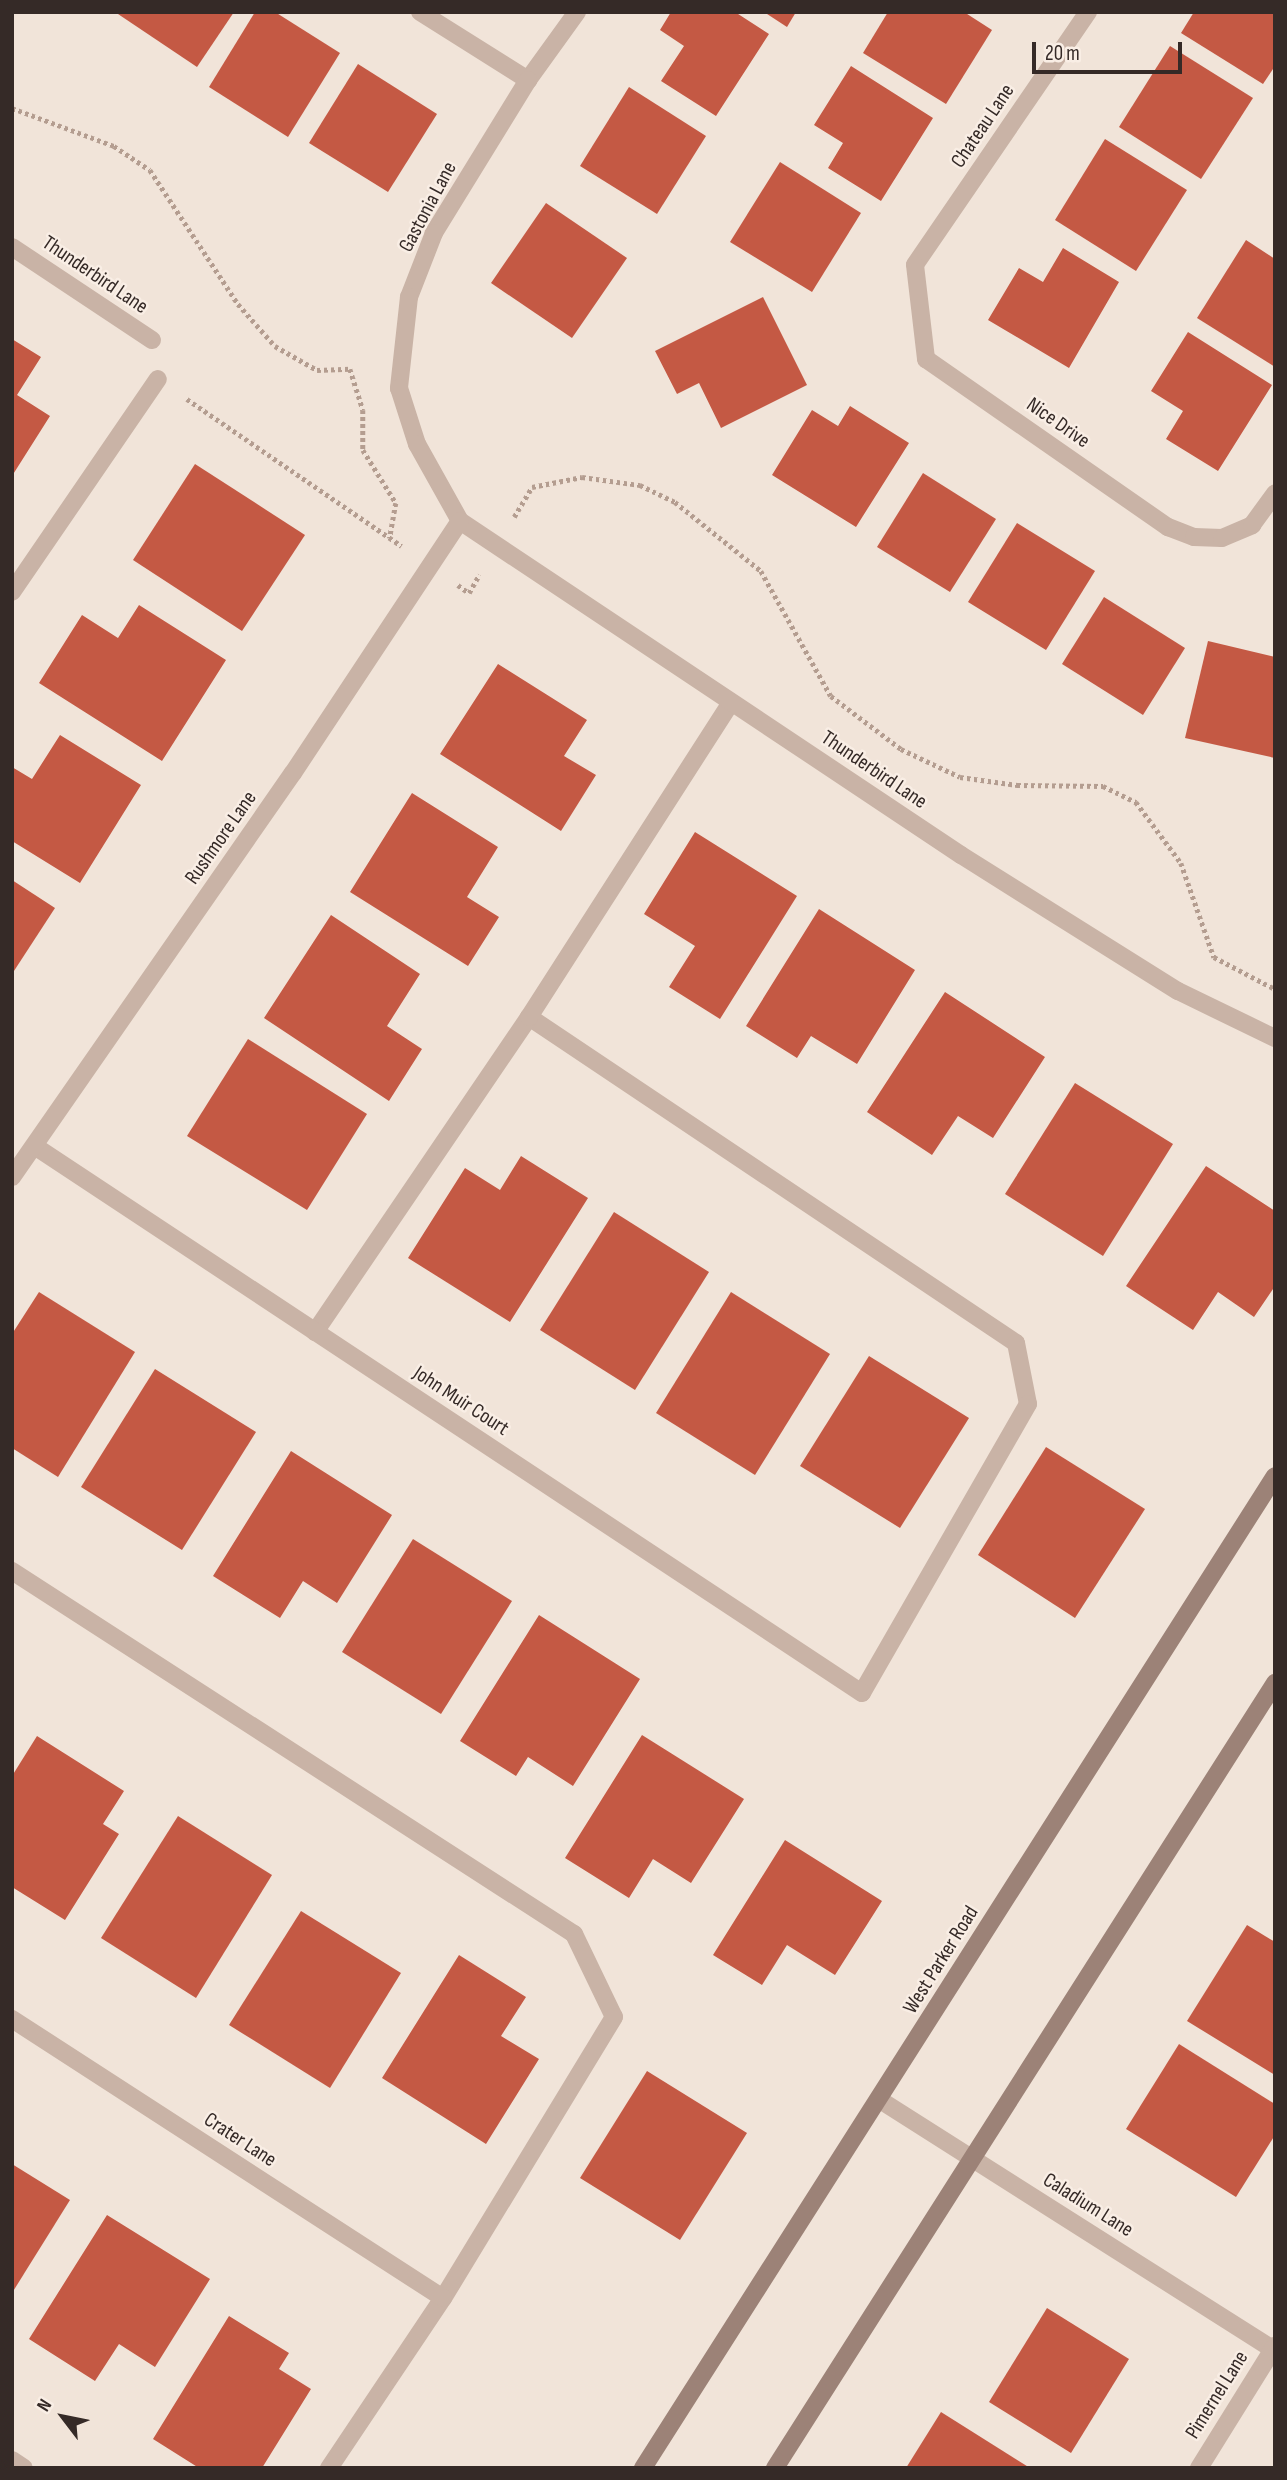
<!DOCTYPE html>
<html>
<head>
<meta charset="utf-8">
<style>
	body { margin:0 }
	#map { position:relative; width:1287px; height:2480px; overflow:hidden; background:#f1e4d9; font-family:"Sofia Sans Condensed",sans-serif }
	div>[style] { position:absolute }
	.building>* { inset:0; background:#c45944 }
	.path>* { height:4.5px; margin-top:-2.25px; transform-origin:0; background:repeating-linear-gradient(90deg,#b49d90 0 3.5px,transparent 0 7px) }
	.service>* { height:18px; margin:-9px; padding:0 9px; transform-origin:9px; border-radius:9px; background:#c9b3a6 }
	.minor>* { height:18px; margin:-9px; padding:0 9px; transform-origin:9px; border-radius:9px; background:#c9b3a6 }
	.secondary>* { height:18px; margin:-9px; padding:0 9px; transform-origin:9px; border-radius:9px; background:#9c8277 }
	span { translate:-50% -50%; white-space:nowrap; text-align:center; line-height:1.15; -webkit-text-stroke:5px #f9eee5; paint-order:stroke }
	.street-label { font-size:21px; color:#352a27 }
	.frame { position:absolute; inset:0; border:14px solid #352a27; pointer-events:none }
	.north { position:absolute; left:28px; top:2382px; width:70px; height:70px; -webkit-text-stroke:5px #f9eee5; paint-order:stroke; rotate:302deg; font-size:19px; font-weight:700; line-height:28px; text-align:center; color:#352a27 }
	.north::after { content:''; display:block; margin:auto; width:24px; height:32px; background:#352a27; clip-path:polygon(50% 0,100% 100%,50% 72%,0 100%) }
	.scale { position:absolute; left:1032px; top:42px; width:150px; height:32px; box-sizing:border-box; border:4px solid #352a27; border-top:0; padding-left:9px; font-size:21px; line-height:24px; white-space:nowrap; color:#352a27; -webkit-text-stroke:5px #f9eee5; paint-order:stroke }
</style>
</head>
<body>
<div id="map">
	<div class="building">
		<i style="clip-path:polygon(115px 12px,234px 12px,197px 67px)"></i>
		<i style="clip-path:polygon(255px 12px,275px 12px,340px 53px,288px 137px,209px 87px)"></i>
		<i style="clip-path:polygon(671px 12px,735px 12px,769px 34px,716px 116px,661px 81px,684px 46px,660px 30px)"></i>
		<i style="clip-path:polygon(764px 12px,796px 12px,787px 27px)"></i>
		<i style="clip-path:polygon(888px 12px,964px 12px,992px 30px,946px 104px,863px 53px)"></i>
		<i style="clip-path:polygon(1194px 12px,1275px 12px,1275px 66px,1263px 84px,1181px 33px)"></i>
		<i style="clip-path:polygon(1170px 46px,1253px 98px,1201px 179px,1119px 127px)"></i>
		<i style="clip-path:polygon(358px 64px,437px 114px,388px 192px,309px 143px)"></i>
		<i style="clip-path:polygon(851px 66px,933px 118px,881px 201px,828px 168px,843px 143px,814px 125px)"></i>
		<i style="clip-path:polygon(629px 87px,706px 136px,657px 214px,580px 166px)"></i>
		<i style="clip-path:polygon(1105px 139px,1187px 190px,1136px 271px,1055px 220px)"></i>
		<i style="clip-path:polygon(780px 162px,861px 213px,812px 292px,730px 242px)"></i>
		<i style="clip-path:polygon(546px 203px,627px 258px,572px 338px,491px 283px)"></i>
		<i style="clip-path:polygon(1246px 240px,1275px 259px,1275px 367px,1197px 318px)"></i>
		<i style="clip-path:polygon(1063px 248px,1119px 282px,1069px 368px,988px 320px,1019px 268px,1043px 282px)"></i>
		<i style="clip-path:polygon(763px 297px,807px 385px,721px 428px,699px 383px,677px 394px,655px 351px)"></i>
		<i style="clip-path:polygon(1188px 332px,1272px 385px,1218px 471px,1166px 439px,1183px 411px,1151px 391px)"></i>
		<i style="clip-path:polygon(12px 339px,41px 357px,17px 395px,50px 416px,12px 476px)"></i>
		<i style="clip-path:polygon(850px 406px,909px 443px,856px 527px,772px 475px,812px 410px,838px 426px)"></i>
		<i style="clip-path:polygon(195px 464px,305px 535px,242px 631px,133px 560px)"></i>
		<i style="clip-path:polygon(923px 473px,996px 519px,950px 592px,877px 547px)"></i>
		<i style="clip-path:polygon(1017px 523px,1095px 571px,1046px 650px,968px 602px)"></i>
		<i style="clip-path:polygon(1104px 597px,1185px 648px,1143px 715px,1062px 664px)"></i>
		<i style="clip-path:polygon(139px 605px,226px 660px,162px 761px,39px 683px,82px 615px,118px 638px)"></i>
		<i style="clip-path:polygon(1208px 641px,1275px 657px,1275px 758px,1185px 738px)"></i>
		<i style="clip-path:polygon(498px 664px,587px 720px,564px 756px,596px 775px,561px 831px,440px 754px)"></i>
		<i style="clip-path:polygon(60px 735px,141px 785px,80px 883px,12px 841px,12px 767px,32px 779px)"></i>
		<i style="clip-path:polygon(412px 793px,498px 847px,467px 897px,499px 917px,468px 966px,350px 892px)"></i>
		<i style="clip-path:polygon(695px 832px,797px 896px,720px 1019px,669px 987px,695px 946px,644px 914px)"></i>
		<i style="clip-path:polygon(12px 880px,55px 908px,12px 974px)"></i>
		<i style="clip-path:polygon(819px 909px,915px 970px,857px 1064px,811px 1036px,797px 1058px,746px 1026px)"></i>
		<i style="clip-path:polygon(331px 915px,420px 974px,387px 1026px,422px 1049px,389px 1101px,264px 1018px)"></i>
		<i style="clip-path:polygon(945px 992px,1045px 1057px,993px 1138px,958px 1116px,932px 1155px,867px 1112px)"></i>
		<i style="clip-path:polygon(248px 1039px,367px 1114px,307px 1210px,187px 1136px)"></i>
		<i style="clip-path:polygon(1075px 1083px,1173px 1144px,1103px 1256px,1005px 1194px)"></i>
		<i style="clip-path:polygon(521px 1156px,588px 1198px,510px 1322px,408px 1258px,465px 1168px,500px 1190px)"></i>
		<i style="clip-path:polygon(1206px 1166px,1275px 1211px,1275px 1286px,1254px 1317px,1218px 1292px,1193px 1330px,1126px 1286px)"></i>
		<i style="clip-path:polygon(614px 1212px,709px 1272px,635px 1390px,540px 1330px)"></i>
		<i style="clip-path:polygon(39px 1292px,135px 1352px,58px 1477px,12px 1448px,12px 1334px)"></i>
		<i style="clip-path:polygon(731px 1292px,830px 1354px,755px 1475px,656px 1413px)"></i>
		<i style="clip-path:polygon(869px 1356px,969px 1418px,900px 1528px,800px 1466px)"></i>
		<i style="clip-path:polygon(155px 1369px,256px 1432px,182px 1550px,81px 1487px)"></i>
		<i style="clip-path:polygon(1046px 1447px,1145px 1509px,1075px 1618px,978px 1555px)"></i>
		<i style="clip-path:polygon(291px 1451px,392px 1515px,337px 1603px,303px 1581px,280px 1618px,213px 1576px)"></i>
		<i style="clip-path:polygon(413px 1539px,512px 1601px,441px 1714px,342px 1652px)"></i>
		<i style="clip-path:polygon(539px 1615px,640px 1679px,573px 1786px,528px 1757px,516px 1776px,460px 1741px)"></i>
		<i style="clip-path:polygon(642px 1735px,744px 1799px,691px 1883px,653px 1859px,629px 1898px,565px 1858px)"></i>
		<i style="clip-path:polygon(37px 1736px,124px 1791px,103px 1824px,119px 1834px,65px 1920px,12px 1887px,12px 1776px)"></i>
		<i style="clip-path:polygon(178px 1816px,272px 1875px,196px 1998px,101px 1938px)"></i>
		<i style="clip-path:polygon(785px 1840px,882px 1901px,835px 1975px,787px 1945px,762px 1985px,713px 1955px)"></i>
		<i style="clip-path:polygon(301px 1911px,401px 1973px,330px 2088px,229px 2025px)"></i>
		<i style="clip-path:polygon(1247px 1925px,1275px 1942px,1275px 2075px,1187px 2021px)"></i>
		<i style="clip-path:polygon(459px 1955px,526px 1997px,501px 2036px,539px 2059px,486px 2144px,382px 2078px)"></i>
		<i style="clip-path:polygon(1179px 2044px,1275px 2104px,1275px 2135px,1236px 2197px,1126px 2129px)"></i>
		<i style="clip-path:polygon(647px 2071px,747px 2133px,680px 2240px,580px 2178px)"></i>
		<i style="clip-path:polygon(12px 2164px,70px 2200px,12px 2293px)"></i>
		<i style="clip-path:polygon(107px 2215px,210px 2279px,155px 2367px,119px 2344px,95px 2381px,29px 2339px)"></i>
		<i style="clip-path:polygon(1047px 2308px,1129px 2359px,1071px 2453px,989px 2402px)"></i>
		<i style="clip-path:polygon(229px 2316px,289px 2353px,279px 2369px,311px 2389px,262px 2468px,199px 2468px,153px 2439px)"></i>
		<i style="clip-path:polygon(941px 2412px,1030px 2468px,906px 2468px)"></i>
	</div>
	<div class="path">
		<i style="left:12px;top:108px;width:109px;rotate:20.4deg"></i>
		<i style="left:114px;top:146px;width:43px;rotate:33.7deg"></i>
		<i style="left:150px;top:170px;width:160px;rotate:56.7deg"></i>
		<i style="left:238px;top:304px;width:56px;rotate:48.6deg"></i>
		<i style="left:275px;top:346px;width:48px;rotate:29.7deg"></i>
		<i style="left:317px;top:370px;width:33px;rotate:-2deg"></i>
		<i style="left:350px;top:369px;width:43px;rotate:72.4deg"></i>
		<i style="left:363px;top:410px;width:40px;rotate:90deg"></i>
		<i style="left:363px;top:450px;width:62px;rotate:58.1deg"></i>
		<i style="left:396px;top:503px;width:36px;rotate:100deg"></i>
		<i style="left:187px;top:399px;width:260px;rotate:34.4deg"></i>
		<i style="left:514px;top:517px;width:35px;rotate:-59deg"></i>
		<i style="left:532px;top:487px;width:51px;rotate:-11.3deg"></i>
		<i style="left:582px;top:477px;width:59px;rotate:7.9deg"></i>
		<i style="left:640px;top:485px;width:39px;rotate:26deg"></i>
		<i style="left:675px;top:502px;width:110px;rotate:38.7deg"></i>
		<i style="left:761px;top:571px;width:143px;rotate:60.8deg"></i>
		<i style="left:831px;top:696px;width:88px;rotate:37.1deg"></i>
		<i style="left:901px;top:749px;width:65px;rotate:25.4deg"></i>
		<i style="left:960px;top:777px;width:58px;rotate:8deg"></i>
		<i style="left:1017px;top:785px;width:86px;rotate:0.7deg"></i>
		<i style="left:1103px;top:786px;width:37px;rotate:26deg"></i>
		<i style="left:1136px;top:802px;width:76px;rotate:53.6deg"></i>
		<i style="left:1181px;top:863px;width:100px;rotate:70.7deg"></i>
		<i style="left:1214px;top:957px;width:69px;rotate:27.7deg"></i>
		<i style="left:458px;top:585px;width:14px;rotate:36deg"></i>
		<i style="left:469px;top:593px;width:21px;rotate:-61deg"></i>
	</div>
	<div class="service">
		<i style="left:12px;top:592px;width:258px;rotate:-55.6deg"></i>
		<i style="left:529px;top:1017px;width:586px;rotate:33.8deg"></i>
		<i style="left:1016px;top:1343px;width:62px;rotate:78.9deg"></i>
		<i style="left:1028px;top:1404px;width:333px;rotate:119.9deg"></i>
		<i style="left:315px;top:1332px;width:381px;rotate:-55.8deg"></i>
		<i style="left:529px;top:1017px;width:374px;rotate:-57.3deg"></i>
		<i style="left:12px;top:1571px;width:669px;rotate:32.86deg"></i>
		<i style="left:574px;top:1934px;width:92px;rotate:64.3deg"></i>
		<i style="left:614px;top:2017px;width:329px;rotate:121.3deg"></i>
		<i style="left:443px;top:2298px;width:205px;rotate:123.8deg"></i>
		<i style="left:12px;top:2460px;width:14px;rotate:34deg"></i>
	</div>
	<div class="minor">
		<i style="left:420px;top:12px;width:128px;rotate:32.2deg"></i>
		<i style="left:577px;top:12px;width:84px;rotate:125.8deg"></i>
		<i style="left:528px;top:80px;width:180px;rotate:121.6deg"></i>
		<i style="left:434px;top:233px;width:69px;rotate:111.3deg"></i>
		<i style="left:409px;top:297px;width:92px;rotate:96.3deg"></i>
		<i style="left:399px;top:388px;width:59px;rotate:72.2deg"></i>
		<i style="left:417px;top:444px;width:88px;rotate:60.8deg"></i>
		<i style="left:460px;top:521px;width:602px;rotate:33.69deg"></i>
		<i style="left:961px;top:855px;width:256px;rotate:32.1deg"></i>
		<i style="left:1178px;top:991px;width:108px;rotate:25.9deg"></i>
		<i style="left:1088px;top:12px;width:306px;rotate:124.4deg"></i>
		<i style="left:915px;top:265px;width:95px;rotate:83.3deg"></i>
		<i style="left:926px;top:359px;width:295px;rotate:34.8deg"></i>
		<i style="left:1168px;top:527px;width:28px;rotate:21deg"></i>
		<i style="left:1194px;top:537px;width:28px;rotate:2deg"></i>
		<i style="left:1222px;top:538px;width:33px;rotate:-23deg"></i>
		<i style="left:1252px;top:525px;width:39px;rotate:-54deg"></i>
		<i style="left:12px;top:247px;width:168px;rotate:33.6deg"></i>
		<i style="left:36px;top:1147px;width:990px;rotate:33.47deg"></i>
		<i style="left:12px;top:1177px;width:492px;rotate:-55.2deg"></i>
		<i style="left:293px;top:773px;width:302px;rotate:-56.5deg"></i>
		<i style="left:12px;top:2019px;width:513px;rotate:32.92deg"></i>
		<i style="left:880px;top:2100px;width:465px;rotate:32.4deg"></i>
		<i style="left:1199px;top:2468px;width:144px;rotate:-58.1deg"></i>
	</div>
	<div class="secondary">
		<i style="left:643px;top:2468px;width:1176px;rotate:-57.5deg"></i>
		<i style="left:775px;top:2468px;width:931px;rotate:-57.51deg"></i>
	</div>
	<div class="street-label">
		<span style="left:983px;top:126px;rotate:-56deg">Chateau Lane</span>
		<span style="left:428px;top:207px;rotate:-62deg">Gastonia Lane</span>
		<span style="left:95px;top:275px;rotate:34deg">Thunderbird Lane</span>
		<span style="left:1058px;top:423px;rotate:35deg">Nice Drive</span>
		<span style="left:874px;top:770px;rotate:34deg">Thunderbird Lane</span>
		<span style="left:221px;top:838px;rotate:-55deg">Rushmore Lane</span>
		<span style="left:461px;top:1401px;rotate:33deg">John Muir Court</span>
		<span style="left:941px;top:1960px;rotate:-58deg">West Parker Road</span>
		<span style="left:240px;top:2140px;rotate:33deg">Crater Lane</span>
		<span style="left:1088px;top:2205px;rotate:32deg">Caladium Lane</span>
		<span style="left:1217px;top:2395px;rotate:-58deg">Pimernel Lane</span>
	</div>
	<div class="frame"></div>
	<div class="north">N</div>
	<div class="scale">20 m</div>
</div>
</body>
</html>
